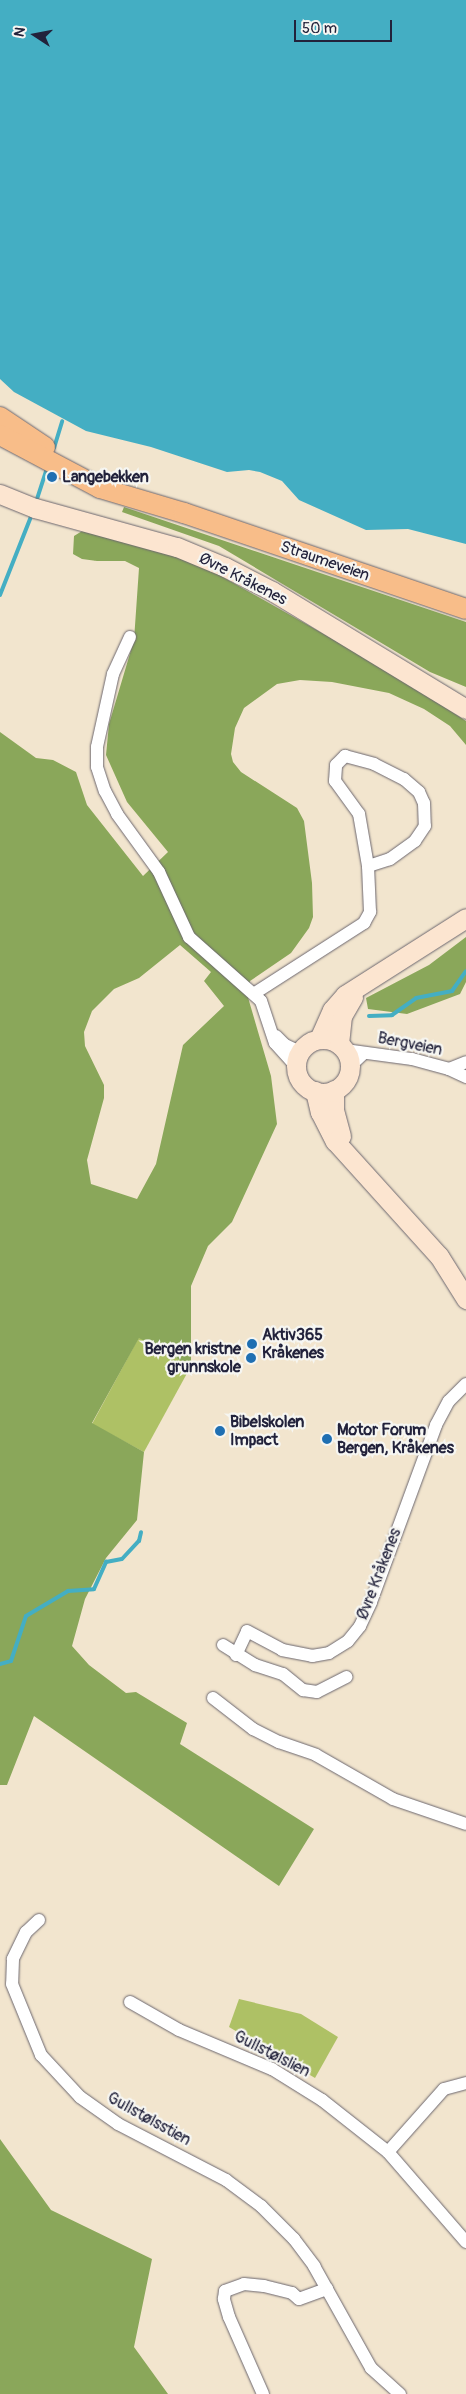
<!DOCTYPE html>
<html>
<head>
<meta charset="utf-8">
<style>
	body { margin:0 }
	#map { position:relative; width:466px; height:2394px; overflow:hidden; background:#f2e5ce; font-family:Pangolin,sans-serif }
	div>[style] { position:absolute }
	.green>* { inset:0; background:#aec165 }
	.forest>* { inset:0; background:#8aa75a }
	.water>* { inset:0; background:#44aec3 }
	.stream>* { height:4px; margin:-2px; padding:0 2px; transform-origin:2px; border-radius:2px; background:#44aec3 }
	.roads { filter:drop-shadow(0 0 1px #6b666e) drop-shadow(0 0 1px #6b666e) }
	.minor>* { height:12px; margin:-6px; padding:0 6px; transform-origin:6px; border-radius:6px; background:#fff }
	.secondary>* { height:19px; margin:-9.5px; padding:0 9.5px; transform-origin:9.5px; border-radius:9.5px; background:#fce5d0 }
	.secondary>.ring { margin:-9.5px; padding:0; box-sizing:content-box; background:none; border:19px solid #fce5d0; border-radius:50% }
	.primary>* { height:20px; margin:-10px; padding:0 10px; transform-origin:10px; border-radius:10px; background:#f8bd89 }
	.dots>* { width:14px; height:14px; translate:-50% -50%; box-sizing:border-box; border:2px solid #f6f6f2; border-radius:50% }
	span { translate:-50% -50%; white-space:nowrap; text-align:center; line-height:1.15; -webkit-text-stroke:4.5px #f6f6f2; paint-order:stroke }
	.poi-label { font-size:16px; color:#22223b; font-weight:700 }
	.left { translate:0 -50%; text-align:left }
	.right { translate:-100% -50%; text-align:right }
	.street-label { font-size:16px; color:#22223b }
	.north { position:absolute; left:10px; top:10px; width:50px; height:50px; -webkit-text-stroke:4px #f6f6f2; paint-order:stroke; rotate:281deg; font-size:14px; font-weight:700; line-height:20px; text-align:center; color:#22223b }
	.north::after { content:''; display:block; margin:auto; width:18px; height:22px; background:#22223b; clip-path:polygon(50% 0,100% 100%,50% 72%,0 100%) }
	.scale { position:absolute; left:294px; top:20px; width:98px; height:22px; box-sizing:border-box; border:2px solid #22223b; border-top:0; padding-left:6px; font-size:15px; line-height:18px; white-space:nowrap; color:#22223b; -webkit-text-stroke:4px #f6f6f2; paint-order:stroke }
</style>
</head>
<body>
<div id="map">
	<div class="green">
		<i style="clip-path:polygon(139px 1337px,191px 1366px,144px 1452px,92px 1424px)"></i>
		<i style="clip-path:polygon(239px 1999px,301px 2014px,338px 2037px,315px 2078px,229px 2027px)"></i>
	</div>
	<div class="forest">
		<i style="clip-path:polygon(124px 507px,466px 622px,466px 687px,430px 672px,219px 546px,122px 512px)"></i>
		<i style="clip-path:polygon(evenodd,87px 528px,166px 551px,214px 572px,391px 672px,466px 721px,466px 745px,450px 726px,424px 709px,389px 693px,332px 682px,300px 680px,277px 684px,244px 708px,235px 728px,231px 754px,233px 762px,241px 772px,297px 808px,304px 821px,312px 883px,313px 917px,309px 928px,291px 953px,250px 981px,247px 994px,271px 1076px,277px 1124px,232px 1222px,208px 1246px,191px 1286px,191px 1366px,139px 1338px,92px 1423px,144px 1452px,137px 1520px,106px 1558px,85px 1599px,72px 1646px,89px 1665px,126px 1693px,136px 1692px,187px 1723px,180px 1744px,314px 1829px,279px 1886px,34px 1716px,7px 1785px,0 1785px,0 732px,36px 758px,53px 760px,76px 772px,87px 805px,143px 876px,168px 852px,127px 802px,106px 755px,109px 724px,134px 640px,139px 568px,125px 561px,97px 561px,82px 559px,73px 554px,74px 536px,87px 528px,180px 945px,211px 972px,204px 981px,224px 1006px,183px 1045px,156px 1164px,137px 1199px,91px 1184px,87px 1160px,104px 1098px,104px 1085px,85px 1046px,84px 1032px,92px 1011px,114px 989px,139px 978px,180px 945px)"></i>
		<i style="clip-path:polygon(466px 937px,466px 982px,460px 994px,407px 1014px,368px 1009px,366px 998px,429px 965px)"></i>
		<i style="clip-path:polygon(0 2139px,51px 2210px,152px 2259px,134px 2347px,168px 2394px,0 2394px)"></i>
	</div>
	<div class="water">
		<i style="clip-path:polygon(0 0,466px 0,466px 544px,408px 529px,366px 530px,299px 500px,282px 481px,260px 472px,249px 470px,227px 472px,151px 447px,86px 431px,14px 392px,0 379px)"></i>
	</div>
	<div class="stream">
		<i style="left:54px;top:448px;width:28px;rotate:-73deg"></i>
		<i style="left:36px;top:502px;width:38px;rotate:-72deg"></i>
		<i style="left:0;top:595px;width:87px;rotate:-68.4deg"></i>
		<i style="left:369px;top:1016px;width:23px;rotate:-2deg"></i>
		<i style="left:392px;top:1015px;width:29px;rotate:-35deg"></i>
		<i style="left:416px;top:998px;width:37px;rotate:-11deg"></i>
		<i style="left:452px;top:991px;width:24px;rotate:-55deg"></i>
		<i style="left:0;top:1664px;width:11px;rotate:-15deg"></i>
		<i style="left:11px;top:1661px;width:47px;rotate:-71.6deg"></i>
		<i style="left:26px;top:1616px;width:49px;rotate:-30.8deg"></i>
		<i style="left:68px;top:1591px;width:26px;rotate:-4deg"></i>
		<i style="left:94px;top:1589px;width:30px;rotate:-66deg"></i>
		<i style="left:106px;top:1562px;width:16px;rotate:-11deg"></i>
		<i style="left:122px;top:1559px;width:25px;rotate:-47deg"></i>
		<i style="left:139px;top:1541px;width:9px;rotate:-77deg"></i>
	</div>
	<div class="roads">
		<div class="minor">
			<i style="left:130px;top:637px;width:41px;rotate:114.7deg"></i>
			<i style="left:113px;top:674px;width:75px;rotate:102.4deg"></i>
			<i style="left:97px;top:747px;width:20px;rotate:90deg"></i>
			<i style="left:97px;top:767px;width:25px;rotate:72deg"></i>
			<i style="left:105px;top:791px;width:26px;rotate:62deg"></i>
			<i style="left:117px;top:814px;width:72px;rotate:54.1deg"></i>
			<i style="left:159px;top:872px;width:72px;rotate:65.2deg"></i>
			<i style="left:189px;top:937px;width:96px;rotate:41.6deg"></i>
			<i style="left:261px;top:1001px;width:44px;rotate:71.6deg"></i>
			<i style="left:275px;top:1043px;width:31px;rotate:48deg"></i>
			<i style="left:255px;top:993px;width:130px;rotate:-32.7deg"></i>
			<i style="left:364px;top:923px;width:13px;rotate:-61deg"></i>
			<i style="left:370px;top:912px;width:46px;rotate:-92.5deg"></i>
			<i style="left:368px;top:866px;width:53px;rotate:-99.8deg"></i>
			<i style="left:359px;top:814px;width:41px;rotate:-126deg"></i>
			<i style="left:335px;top:781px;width:16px;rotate:-86deg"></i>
			<i style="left:336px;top:765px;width:13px;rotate:-45deg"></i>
			<i style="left:345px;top:756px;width:30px;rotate:15deg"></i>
			<i style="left:374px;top:764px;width:34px;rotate:27deg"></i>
			<i style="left:404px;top:779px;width:20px;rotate:41deg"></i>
			<i style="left:419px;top:792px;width:12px;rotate:66deg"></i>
			<i style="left:424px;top:803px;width:23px;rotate:88deg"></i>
			<i style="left:425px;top:826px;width:18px;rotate:124deg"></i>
			<i style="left:415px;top:841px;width:31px;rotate:144deg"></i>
			<i style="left:390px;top:859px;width:23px;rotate:162deg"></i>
			<i style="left:276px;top:1036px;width:13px;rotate:45deg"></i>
			<i style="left:285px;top:1045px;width:17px;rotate:25deg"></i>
			<i style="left:345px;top:1050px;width:68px;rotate:7.7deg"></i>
			<i style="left:412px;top:1059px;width:38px;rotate:15deg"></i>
			<i style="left:449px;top:1069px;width:19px;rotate:25deg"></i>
			<i style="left:350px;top:1066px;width:19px;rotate:-43deg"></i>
			<i style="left:449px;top:1069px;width:18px;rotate:-22deg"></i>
			<i style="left:223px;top:1645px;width:38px;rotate:32deg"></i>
			<i style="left:255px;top:1665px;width:29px;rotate:18deg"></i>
			<i style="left:283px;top:1674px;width:26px;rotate:39deg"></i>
			<i style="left:303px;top:1690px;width:14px;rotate:8deg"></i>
			<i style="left:317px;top:1692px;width:33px;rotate:-27deg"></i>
			<i style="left:236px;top:1655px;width:26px;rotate:-65deg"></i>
			<i style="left:247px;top:1631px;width:40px;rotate:28deg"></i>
			<i style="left:282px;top:1650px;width:31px;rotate:11deg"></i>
			<i style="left:312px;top:1656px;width:17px;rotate:-10deg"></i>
			<i style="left:329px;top:1653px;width:22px;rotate:-32deg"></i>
			<i style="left:348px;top:1641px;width:19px;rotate:-51deg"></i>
			<i style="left:360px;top:1626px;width:26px;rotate:-65deg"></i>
			<i style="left:371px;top:1602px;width:189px;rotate:-69.8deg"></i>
			<i style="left:436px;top:1425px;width:27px;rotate:-62deg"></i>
			<i style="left:449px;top:1401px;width:24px;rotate:-45deg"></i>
			<i style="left:213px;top:1698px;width:51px;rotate:37.8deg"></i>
			<i style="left:253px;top:1729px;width:29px;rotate:27deg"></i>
			<i style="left:279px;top:1742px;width:39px;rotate:19deg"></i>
			<i style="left:316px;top:1755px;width:89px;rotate:29.7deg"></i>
			<i style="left:393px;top:1799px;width:77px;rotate:18.9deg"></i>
			<i style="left:39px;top:1920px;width:18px;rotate:137deg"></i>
			<i style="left:26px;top:1932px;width:30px;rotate:116deg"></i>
			<i style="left:13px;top:1959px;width:25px;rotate:92deg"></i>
			<i style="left:12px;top:1984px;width:77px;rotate:67.8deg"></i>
			<i style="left:41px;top:2055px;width:57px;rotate:47.1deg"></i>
			<i style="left:80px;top:2097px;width:47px;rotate:35.4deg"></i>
			<i style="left:118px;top:2124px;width:122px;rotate:27.4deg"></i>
			<i style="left:226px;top:2180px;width:44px;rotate:36.6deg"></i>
			<i style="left:261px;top:2206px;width:47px;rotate:45deg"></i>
			<i style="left:294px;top:2239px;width:34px;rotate:53deg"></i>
			<i style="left:314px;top:2266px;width:117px;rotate:60.8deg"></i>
			<i style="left:371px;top:2368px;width:39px;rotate:42deg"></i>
			<i style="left:130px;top:2002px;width:56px;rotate:29.7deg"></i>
			<i style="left:179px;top:2030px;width:101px;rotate:22.8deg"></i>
			<i style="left:272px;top:2069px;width:59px;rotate:31.8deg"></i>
			<i style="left:322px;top:2100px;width:84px;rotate:38.2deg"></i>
			<i style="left:388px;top:2152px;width:119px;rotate:49.1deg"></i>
			<i style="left:388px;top:2152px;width:84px;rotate:-48.4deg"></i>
			<i style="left:444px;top:2089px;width:23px;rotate:-15deg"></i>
			<i style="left:263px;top:2394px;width:84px;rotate:-113.8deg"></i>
			<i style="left:229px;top:2317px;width:19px;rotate:-106deg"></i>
			<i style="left:224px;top:2299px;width:8px;rotate:-83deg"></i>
			<i style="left:225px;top:2291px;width:20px;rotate:-20deg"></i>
			<i style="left:244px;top:2284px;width:20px;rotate:6deg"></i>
			<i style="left:264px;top:2286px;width:29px;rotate:14deg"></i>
			<i style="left:292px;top:2293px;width:9px;rotate:41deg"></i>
			<i style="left:299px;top:2299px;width:30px;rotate:-20deg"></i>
		</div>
		<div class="secondary">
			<i style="left:0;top:494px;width:38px;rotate:22deg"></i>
			<i style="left:35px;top:508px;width:147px;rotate:15.4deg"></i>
			<i style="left:177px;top:547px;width:52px;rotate:22.6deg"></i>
			<i style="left:225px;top:567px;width:53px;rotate:27.1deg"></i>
			<i style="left:272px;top:591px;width:227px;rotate:31.3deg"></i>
			<i style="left:319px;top:1039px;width:32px;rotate:-66deg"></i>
			<i style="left:332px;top:1010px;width:20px;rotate:-49deg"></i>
			<i style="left:345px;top:995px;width:143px;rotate:-32.5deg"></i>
			<i class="ring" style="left:296px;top:1039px;width:35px;height:35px"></i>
			<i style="left:339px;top:1044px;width:28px;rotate:-84deg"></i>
			<i style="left:342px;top:1016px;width:22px;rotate:-60deg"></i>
			<i style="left:334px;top:1090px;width:20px;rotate:90deg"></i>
			<i style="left:334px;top:1110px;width:27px;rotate:75deg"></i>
			<i style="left:315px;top:1091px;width:22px;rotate:77deg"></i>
			<i style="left:320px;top:1112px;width:33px;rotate:63deg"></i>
			<i style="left:335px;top:1141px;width:155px;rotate:47.9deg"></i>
			<i style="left:439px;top:1256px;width:51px;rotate:57.9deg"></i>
		</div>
		<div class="primary">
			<i style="left:0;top:417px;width:54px;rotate:33.7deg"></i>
			<i style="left:0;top:435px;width:113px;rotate:27.9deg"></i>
			<i style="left:100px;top:488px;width:88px;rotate:16.6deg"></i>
			<i style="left:184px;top:513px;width:298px;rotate:18.8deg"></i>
		</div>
	</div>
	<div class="dots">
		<i style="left:52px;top:477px;background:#1f6fb2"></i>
		<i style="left:252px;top:1344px;background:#1f6fb2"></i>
		<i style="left:251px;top:1358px;background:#1f6fb2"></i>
		<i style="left:220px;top:1431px;background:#1f6fb2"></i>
		<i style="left:327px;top:1439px;background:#1f6fb2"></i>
	</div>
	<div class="poi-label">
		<span class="left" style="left:62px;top:477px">Langebekken</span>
		<span class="left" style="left:262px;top:1344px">Aktiv365<br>Kråkenes</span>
		<span class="right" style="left:241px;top:1358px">Bergen kristne<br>grunnskole</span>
		<span class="left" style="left:230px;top:1431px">Bibelskolen<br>Impact</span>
		<span class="left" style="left:337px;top:1439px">Motor Forum<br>Bergen, Kråkenes</span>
	</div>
	<div class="street-label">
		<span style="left:325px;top:561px;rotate:19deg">Straumeveien</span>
		<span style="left:243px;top:579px;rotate:27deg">Øvre Kråkenes</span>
		<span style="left:410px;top:1044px;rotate:11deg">Bergveien</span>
		<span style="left:379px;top:1574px;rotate:-69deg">Øvre Kråkenes</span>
		<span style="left:272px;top:2054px;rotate:27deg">Gullstølslien</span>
		<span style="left:149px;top:2119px;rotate:29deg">Gullstølsstien</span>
	</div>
	<div class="north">N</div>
	<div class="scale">50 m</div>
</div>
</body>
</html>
